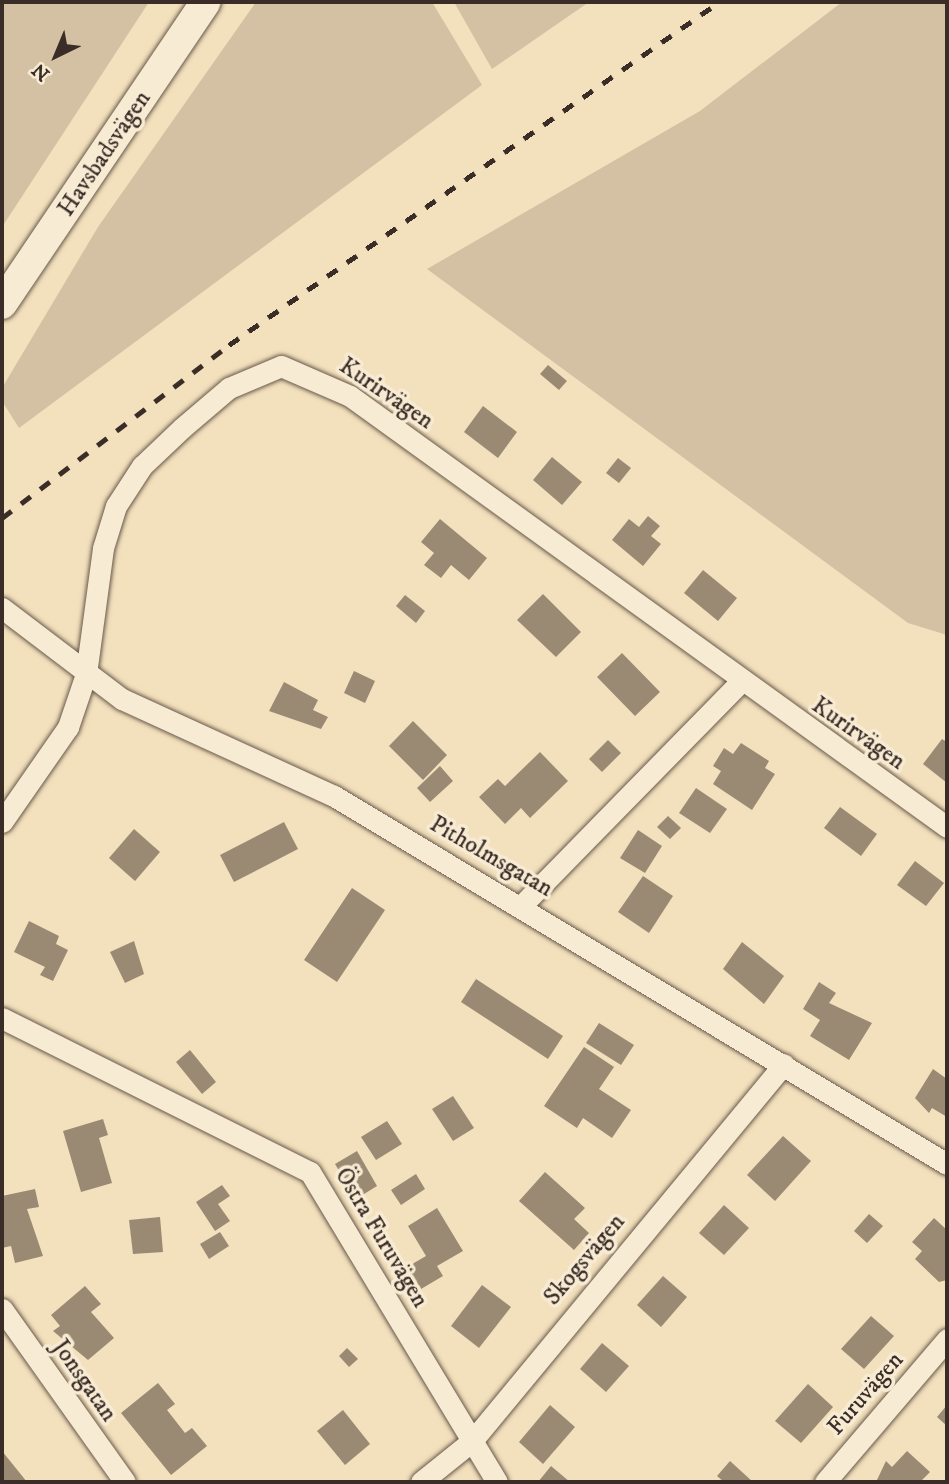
<!DOCTYPE html>
<html>
<head>
<meta charset="utf-8">
<style>
	body { margin:0 }
	#map { position:relative; width:949px; height:1484px; overflow:hidden; background:#f3e0bc; font-family:"IM FELL DW Pica",serif }
	div>[style] { position:absolute }
	.green>* { inset:0; background:#d4c1a3 }
	.building>* { inset:0; background:#9a8a74 }
	.roads { filter:drop-shadow(0 0 2px #68594c) drop-shadow(0 0 2px #68594c) }
	.minor>* { height:21px; margin:-10.5px; padding:0 10.5px; transform-origin:10.5px; border-radius:10.5px; background:#f7ebd3 }
	.secondary>* { height:30px; margin:-15px; padding:0 15px; transform-origin:15px; border-radius:15px; background:#f7ebd3 }
	.rail>* { height:5px; margin-top:-2.5px; transform-origin:0; background:repeating-linear-gradient(90deg,#3a2c27 0 12px,transparent 0 24px) }
	span { translate:-50% -50%; white-space:nowrap; text-align:center; line-height:1.15; -webkit-text-stroke:7px #f7ebd3; paint-order:stroke }
	.street-label { font-size:24px; color:#3a2c27 }
	.frame { position:absolute; inset:0; border:4px solid #3a2c27; pointer-events:none }
	.north { position:absolute; left:21px; top:21px; width:70px; height:70px; -webkit-text-stroke:5px #f7ebd3; paint-order:stroke; rotate:223deg; font-size:19px; font-weight:700; line-height:28px; text-align:center; color:#3a2c27 }
	.north::after { content:''; display:block; margin:auto; width:24px; height:32px; background:#3a2c27; clip-path:polygon(50% 0,100% 100%,50% 72%,0 100%) }
</style>
</head>
<body>
<div id="map">
	<div class="green">
		<i style="clip-path:polygon(2px 2px,149px 2px,2px 227px)"></i>
		<i style="clip-path:polygon(256px 2px,432px 2px,482px 85px,19px 428px,2px 401px,2px 388px,98px 227px)"></i>
		<i style="clip-path:polygon(454px 2px,589px 2px,492px 69px)"></i>
		<i style="clip-path:polygon(842px 2px,947px 2px,947px 635px,908px 623px,427px 269px,700px 111px)"></i>
	</div>
	<div class="building">
		<i style="clip-path:polygon(548px 365px,567px 381px,559px 390px,540px 374px)"></i>
		<i style="clip-path:polygon(483px 406px,517px 432px,498px 458px,464px 432px)"></i>
		<i style="clip-path:polygon(552px 457px,582px 482px,562px 505px,533px 480px)"></i>
		<i style="clip-path:polygon(618px 458px,631px 468px,619px 483px,606px 473px)"></i>
		<i style="clip-path:polygon(648px 516px,660px 526px,651px 536px,661px 544px,643px 566px,612px 540px,629px 519px,639px 527px)"></i>
		<i style="clip-path:polygon(440px 519px,487px 558px,469px 580px,451px 565px,441px 578px,424px 565px,434px 553px,421px 542px)"></i>
		<i style="clip-path:polygon(703px 570px,737px 598px,718px 621px,684px 593px)"></i>
		<i style="clip-path:polygon(543px 594px,581px 632px,556px 657px,517px 620px)"></i>
		<i style="clip-path:polygon(405px 595px,425px 611px,416px 623px,396px 606px)"></i>
		<i style="clip-path:polygon(622px 653px,660px 692px,635px 716px,597px 677px)"></i>
		<i style="clip-path:polygon(354px 671px,375px 681px,365px 703px,344px 693px)"></i>
		<i style="clip-path:polygon(284px 682px,318px 700px,313px 710px,328px 717px,321px 729px,269px 711px)"></i>
		<i style="clip-path:polygon(413px 721px,447px 755px,423px 780px,389px 746px)"></i>
		<i style="clip-path:polygon(942px 739px,947px 742px,947px 783px,923px 764px)"></i>
		<i style="clip-path:polygon(608px 740px,621px 753px,602px 772px,589px 759px)"></i>
		<i style="clip-path:polygon(741px 743px,769px 761px,765px 768px,775px 774px,752px 810px,713px 784px,721px 771px,713px 766px,724px 748px,733px 754px)"></i>
		<i style="clip-path:polygon(540px 752px,568px 781px,530px 818px,521px 808px,505px 824px,479px 797px,498px 779px,505px 786px)"></i>
		<i style="clip-path:polygon(440px 766px,453px 781px,430px 802px,417px 788px)"></i>
		<i style="clip-path:polygon(696px 788px,727px 809px,710px 833px,679px 813px)"></i>
		<i style="clip-path:polygon(840px 807px,877px 834px,861px 856px,824px 828px)"></i>
		<i style="clip-path:polygon(668px 816px,681px 828px,670px 839px,657px 827px)"></i>
		<i style="clip-path:polygon(284px 822px,298px 849px,234px 882px,220px 855px)"></i>
		<i style="clip-path:polygon(134px 829px,160px 852px,135px 881px,109px 858px)"></i>
		<i style="clip-path:polygon(638px 830px,662px 846px,645px 873px,620px 858px)"></i>
		<i style="clip-path:polygon(915px 861px,944px 883px,926px 906px,897px 885px)"></i>
		<i style="clip-path:polygon(643px 876px,673px 896px,649px 933px,618px 912px)"></i>
		<i style="clip-path:polygon(352px 888px,385px 910px,337px 982px,304px 960px)"></i>
		<i style="clip-path:polygon(29px 921px,59px 936px,56px 944px,68px 950px,53px 981px,40px 975px,45px 967px,14px 952px)"></i>
		<i style="clip-path:polygon(134px 941px,144px 974px,125px 983px,110px 952px)"></i>
		<i style="clip-path:polygon(742px 942px,784px 976px,764px 1004px,723px 969px)"></i>
		<i style="clip-path:polygon(476px 979px,563px 1036px,548px 1059px,461px 1002px)"></i>
		<i style="clip-path:polygon(819px 982px,836px 993px,829px 1003px,872px 1023px,849px 1060px,810px 1036px,820px 1020px,803px 1009px)"></i>
		<i style="clip-path:polygon(599px 1023px,634px 1045px,621px 1065px,586px 1043px)"></i>
		<i style="clip-path:polygon(584px 1047px,614px 1067px,599px 1089px,631px 1110px,612px 1138px,583px 1118px,577px 1128px,544px 1106px)"></i>
		<i style="clip-path:polygon(190px 1050px,216px 1082px,202px 1094px,176px 1062px)"></i>
		<i style="clip-path:polygon(933px 1069px,947px 1079px,947px 1117px,932px 1108px,929px 1113px,915px 1098px)"></i>
		<i style="clip-path:polygon(453px 1096px,474px 1128px,453px 1141px,432px 1109px)"></i>
		<i style="clip-path:polygon(103px 1119px,108px 1135px,99px 1138px,112px 1183px,81px 1192px,63px 1131px)"></i>
		<i style="clip-path:polygon(387px 1121px,402px 1144px,376px 1160px,361px 1137px)"></i>
		<i style="clip-path:polygon(783px 1136px,811px 1161px,775px 1201px,747px 1175px)"></i>
		<i style="clip-path:polygon(357px 1151px,377px 1186px,356px 1199px,335px 1164px)"></i>
		<i style="clip-path:polygon(545px 1172px,585px 1208px,574px 1219px,589px 1233px,574px 1250px,519px 1201px)"></i>
		<i style="clip-path:polygon(416px 1174px,425px 1189px,401px 1205px,391px 1190px)"></i>
		<i style="clip-path:polygon(222px 1185px,230px 1196px,218px 1204px,230px 1221px,215px 1231px,196px 1202px)"></i>
		<i style="clip-path:polygon(35px 1189px,39px 1207px,27px 1209px,43px 1256px,15px 1263px,11px 1246px,2px 1248px,2px 1196px)"></i>
		<i style="clip-path:polygon(724px 1205px,749px 1228px,724px 1255px,699px 1233px)"></i>
		<i style="clip-path:polygon(437px 1208px,463px 1251px,437px 1266px,443px 1276px,421px 1289px,407px 1267px,426px 1256px,408px 1226px)"></i>
		<i style="clip-path:polygon(869px 1214px,883px 1226px,867px 1243px,854px 1231px)"></i>
		<i style="clip-path:polygon(160px 1217px,163px 1252px,133px 1254px,129px 1220px)"></i>
		<i style="clip-path:polygon(934px 1218px,947px 1230px,947px 1280px,939px 1282px,915px 1259px,922px 1251px,912px 1242px)"></i>
		<i style="clip-path:polygon(220px 1232px,229px 1246px,209px 1259px,200px 1244px)"></i>
		<i style="clip-path:polygon(663px 1276px,687px 1297px,661px 1327px,637px 1305px)"></i>
		<i style="clip-path:polygon(482px 1285px,511px 1307px,479px 1348px,451px 1326px)"></i>
		<i style="clip-path:polygon(85px 1286px,101px 1304px,91px 1312px,114px 1338px,88px 1360px,53px 1331px,60px 1326px,51px 1315px)"></i>
		<i style="clip-path:polygon(871px 1316px,894px 1336px,864px 1369px,841px 1349px)"></i>
		<i style="clip-path:polygon(602px 1343px,629px 1366px,606px 1392px,580px 1369px)"></i>
		<i style="clip-path:polygon(347px 1348px,358px 1359px,349px 1367px,339px 1356px)"></i>
		<i style="clip-path:polygon(158px 1383px,175px 1404px,167px 1410px,185px 1433px,192px 1428px,207px 1446px,171px 1475px,121px 1413px)"></i>
		<i style="clip-path:polygon(808px 1384px,833px 1407px,801px 1443px,775px 1421px)"></i>
		<i style="clip-path:polygon(550px 1405px,575px 1427px,543px 1464px,519px 1442px)"></i>
		<i style="clip-path:polygon(947px 1405px,947px 1426px,937px 1417px)"></i>
		<i style="clip-path:polygon(343px 1410px,370px 1444px,345px 1465px,317px 1431px)"></i>
		<i style="clip-path:polygon(2px 1451px,27px 1482px,2px 1482px)"></i>
		<i style="clip-path:polygon(907px 1451px,930px 1472px,920px 1482px,876px 1482px,886px 1461px,892px 1467px)"></i>
		<i style="clip-path:polygon(730px 1461px,753px 1482px,724px 1482px,717px 1476px)"></i>
		<i style="clip-path:polygon(551px 1466px,570px 1482px,538px 1482px)"></i>
	</div>
	<div class="roads">
		<div class="minor">
			<i style="left:2px;top:608px;width:151px;rotate:37.2deg"></i>
			<i style="left:122px;top:699px;width:233px;rotate:24.6deg"></i>
			<i style="left:334px;top:796px;width:715px;rotate:30.98deg"></i>
			<i style="left:2px;top:822px;width:116px;rotate:-55.2deg"></i>
			<i style="left:68px;top:727px;width:56px;rotate:-71.2deg"></i>
			<i style="left:86px;top:674px;width:127px;rotate:-82.3deg"></i>
			<i style="left:103px;top:548px;width:44px;rotate:-72.8deg"></i>
			<i style="left:116px;top:506px;width:48px;rotate:-57deg"></i>
			<i style="left:142px;top:466px;width:55px;rotate:-43.5deg"></i>
			<i style="left:182px;top:428px;width:62px;rotate:-40.4deg"></i>
			<i style="left:229px;top:388px;width:56px;rotate:-22.9deg"></i>
			<i style="left:281px;top:366px;width:75px;rotate:23.5deg"></i>
			<i style="left:350px;top:396px;width:736px;rotate:35.83deg"></i>
			<i style="left:522px;top:905px;width:312px;rotate:-45.6deg"></i>
			<i style="left:2px;top:1018px;width:344px;rotate:26.6deg"></i>
			<i style="left:310px;top:1172px;width:362px;rotate:58.9deg"></i>
			<i style="left:2px;top:1309px;width:212px;rotate:54.6deg"></i>
			<i style="left:421px;top:1482px;width:65px;rotate:-38.8deg"></i>
			<i style="left:472px;top:1441px;width:489px;rotate:-50.4deg"></i>
			<i style="left:825px;top:1482px;width:188px;rotate:-49.5deg"></i>
		</div>
		<div class="secondary">
			<i style="left:2px;top:304px;width:364px;rotate:-56deg"></i>
		</div>
	</div>
	<div class="rail">
		<i style="left:2px;top:518px;width:285px;rotate:-37.3deg"></i>
		<i style="left:229px;top:345px;width:598px;rotate:-34.99deg"></i>
	</div>
	<div class="street-label">
		<span style="left:105px;top:154px;rotate:-56deg">Havsbadsvägen</span>
		<span style="left:386px;top:394px;rotate:34deg">Kurirvägen</span>
		<span style="left:858px;top:734px;rotate:35deg">Kurirvägen</span>
		<span style="left:491px;top:857px;rotate:30deg">Pitholmsgatan</span>
		<span style="left:381px;top:1238px;rotate:59deg">Östra Furuvägen</span>
		<span style="left:585px;top:1260px;rotate:-50deg">Skogsvägen</span>
		<span style="left:84px;top:1381px;rotate:55deg">Jonsgatan</span>
		<span style="left:866px;top:1394px;rotate:-49deg">Furuvägen</span>
	</div>
	<div class="frame"></div>
	<div class="north">N</div>
</div>
</body>
</html>
